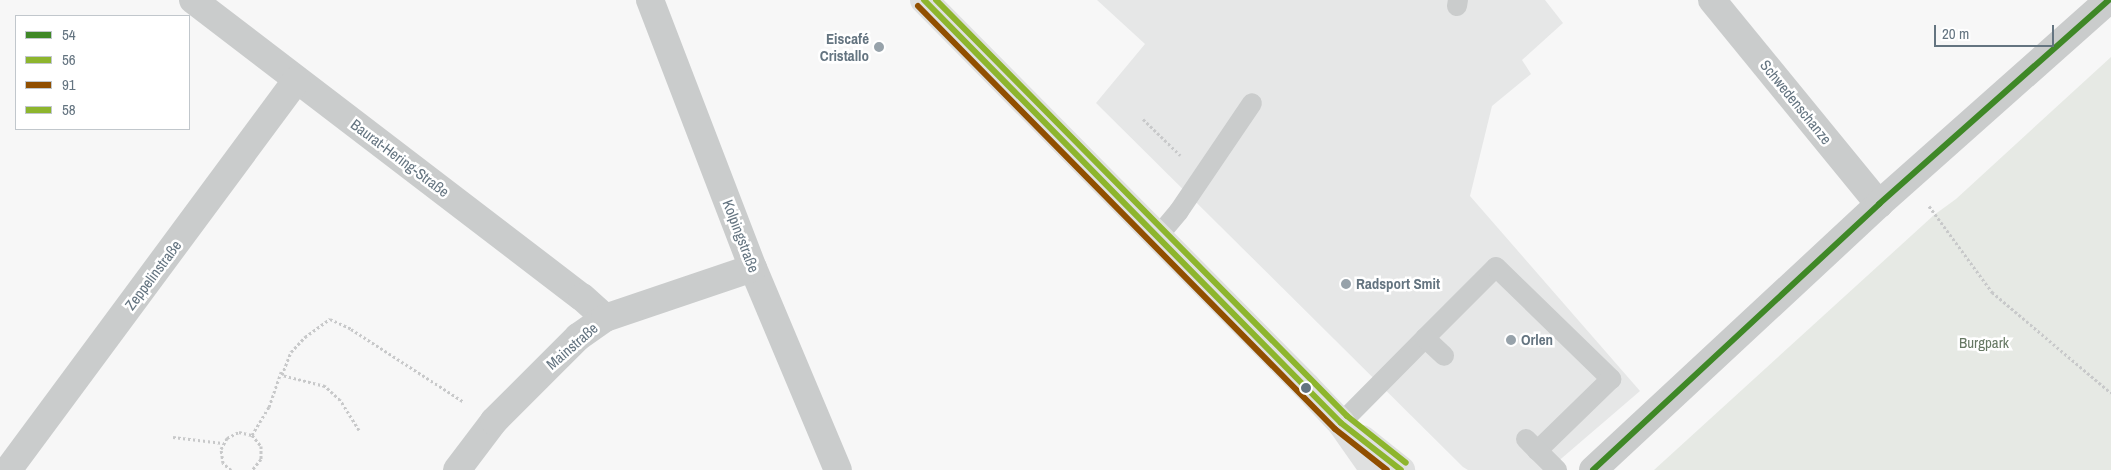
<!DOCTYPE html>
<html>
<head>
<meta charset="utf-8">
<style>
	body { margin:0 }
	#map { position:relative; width:2111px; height:470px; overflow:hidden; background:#f7f7f7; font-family:"Archivo Narrow",sans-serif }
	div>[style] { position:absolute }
	.built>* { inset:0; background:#e6e7e7 }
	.green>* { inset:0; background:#e6e9e4 }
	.path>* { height:3px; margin-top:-1.5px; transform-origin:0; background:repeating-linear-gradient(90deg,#c8c9ca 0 2.5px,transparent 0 5px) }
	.service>* { height:20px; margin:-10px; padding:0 10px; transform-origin:10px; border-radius:10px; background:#cacccc }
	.minor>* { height:28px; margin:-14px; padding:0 14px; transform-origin:14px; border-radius:14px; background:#cacccc }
	.primary>* { height:28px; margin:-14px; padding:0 14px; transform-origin:14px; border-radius:14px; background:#dfe0e0 }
	.bus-1>* { height:6px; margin:-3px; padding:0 3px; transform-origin:3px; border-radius:3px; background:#3f8827 }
	.bus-2>* { height:6px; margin:-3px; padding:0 3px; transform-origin:3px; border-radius:3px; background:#8db52d }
	.bus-3>* { height:6px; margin:-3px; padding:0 3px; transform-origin:3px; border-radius:3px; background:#914f00 }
	.bus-4>* { height:6px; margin:-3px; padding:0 3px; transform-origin:3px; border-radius:3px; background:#8db52d }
	.dots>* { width:14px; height:14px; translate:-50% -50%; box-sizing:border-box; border:2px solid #fff; border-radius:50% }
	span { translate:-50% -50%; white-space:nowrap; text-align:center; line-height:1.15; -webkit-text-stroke:5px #fff; paint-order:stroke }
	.poi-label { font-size:15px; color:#647480; font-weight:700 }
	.right { translate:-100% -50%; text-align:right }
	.left { translate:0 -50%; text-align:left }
	.street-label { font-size:15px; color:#647480 }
	.park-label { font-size:15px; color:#667863 }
	.legend { position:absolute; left:15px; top:15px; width:175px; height:115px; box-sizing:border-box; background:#fff; border:1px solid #c1c7cc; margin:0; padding:6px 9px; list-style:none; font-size:15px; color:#647480 }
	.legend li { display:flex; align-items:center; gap:10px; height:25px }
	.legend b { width:25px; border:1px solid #c1c7cc }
	.scale { position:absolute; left:1934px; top:25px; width:120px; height:22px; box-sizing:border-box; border:2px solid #647480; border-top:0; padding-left:6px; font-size:15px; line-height:18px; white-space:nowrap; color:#647480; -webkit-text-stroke:4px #fff; paint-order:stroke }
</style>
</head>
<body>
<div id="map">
	<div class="built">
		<i style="clip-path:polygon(1097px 0,1545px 0,1563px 23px,1522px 60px,1531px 74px,1492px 106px,1470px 196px,1640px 391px,1548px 470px,1468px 470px,1463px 467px,1096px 103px,1145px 44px)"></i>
	</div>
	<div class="green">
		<i style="clip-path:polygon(2111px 57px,2111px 470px,1654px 470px,1934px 215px,1956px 199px)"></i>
	</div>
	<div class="path">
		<i style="left:1143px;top:119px;width:52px;rotate:44.2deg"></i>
		<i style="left:1929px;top:206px;width:107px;rotate:53.8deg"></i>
		<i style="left:1992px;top:292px;width:156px;rotate:40.3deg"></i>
		<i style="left:359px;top:430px;width:36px;rotate:-122deg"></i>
		<i style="left:340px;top:400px;width:21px;rotate:-137deg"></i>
		<i style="left:325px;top:386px;width:44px;rotate:-165.7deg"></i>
		<i style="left:282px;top:375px;width:25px;rotate:-69deg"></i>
		<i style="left:291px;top:352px;width:21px;rotate:-47deg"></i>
		<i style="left:305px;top:337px;width:31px;rotate:-36deg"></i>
		<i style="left:330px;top:319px;width:23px;rotate:25deg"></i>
		<i style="left:351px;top:329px;width:135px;rotate:32.9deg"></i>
		<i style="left:252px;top:435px;width:33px;rotate:-59deg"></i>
		<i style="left:269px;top:407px;width:39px;rotate:-71deg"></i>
		<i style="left:173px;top:437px;width:50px;rotate:6.8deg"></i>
		<i style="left:231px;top:470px;width:11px;rotate:-139deg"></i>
		<i style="left:223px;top:463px;width:14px;rotate:-98deg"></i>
		<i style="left:221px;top:449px;width:13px;rotate:-61deg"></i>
		<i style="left:227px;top:438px;width:13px;rotate:-27deg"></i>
		<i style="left:239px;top:432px;width:13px;rotate:13deg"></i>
		<i style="left:252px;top:435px;width:14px;rotate:51deg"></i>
		<i style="left:261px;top:446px;width:13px;rotate:90deg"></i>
		<i style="left:261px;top:459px;width:14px;rotate:129deg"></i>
	</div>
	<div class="service">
		<i style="left:1457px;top:6px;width:6px;rotate:-81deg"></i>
		<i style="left:1159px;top:235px;width:31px;rotate:-50deg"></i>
		<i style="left:1179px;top:211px;width:130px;rotate:-55.9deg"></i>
		<i style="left:1425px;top:338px;width:100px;rotate:-45deg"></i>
		<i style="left:1496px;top:267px;width:161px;rotate:44.2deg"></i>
		<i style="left:1611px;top:379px;width:103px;rotate:135.8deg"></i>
		<i style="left:1341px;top:423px;width:120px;rotate:-45.3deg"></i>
		<i style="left:1425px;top:338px;width:26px;rotate:43deg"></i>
		<i style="left:1526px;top:439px;width:44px;rotate:45deg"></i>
	</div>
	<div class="minor">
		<i style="left:193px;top:0;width:489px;rotate:37.4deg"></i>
		<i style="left:582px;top:297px;width:31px;rotate:42deg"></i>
		<i style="left:650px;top:0;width:287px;rotate:69deg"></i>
		<i style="left:753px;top:268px;width:219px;rotate:67.2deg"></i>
		<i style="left:1712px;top:0;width:264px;rotate:50.7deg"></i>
		<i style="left:8px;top:470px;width:485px;rotate:-53.5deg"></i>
		<i style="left:457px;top:470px;width:61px;rotate:-52.9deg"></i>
		<i style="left:494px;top:421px;width:119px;rotate:-45deg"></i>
		<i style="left:578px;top:337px;width:33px;rotate:-35deg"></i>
		<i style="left:605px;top:318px;width:156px;rotate:-18.7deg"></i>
		<i style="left:1593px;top:470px;width:391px;rotate:-42.9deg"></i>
		<i style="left:1879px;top:204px;width:307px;rotate:-41.6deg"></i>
	</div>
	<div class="primary">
		<i style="left:924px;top:0;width:544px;rotate:45.3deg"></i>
		<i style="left:1307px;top:387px;width:50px;rotate:46.6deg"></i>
		<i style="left:1341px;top:423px;width:57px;rotate:54.9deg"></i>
		<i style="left:1362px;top:439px;width:50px;rotate:38.5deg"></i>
	</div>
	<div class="bus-1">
		<i style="left:1593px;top:470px;width:391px;rotate:-42.9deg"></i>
		<i style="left:1879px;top:204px;width:307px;rotate:-41.6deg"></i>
	</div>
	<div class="bus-2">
		<i style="left:924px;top:0;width:594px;rotate:45.41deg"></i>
		<i style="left:1341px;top:423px;width:76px;rotate:38.1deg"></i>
	</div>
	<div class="bus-3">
		<i style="left:918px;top:6px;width:594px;rotate:45.41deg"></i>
		<i style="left:1335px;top:429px;width:66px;rotate:38.3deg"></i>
	</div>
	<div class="bus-4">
		<i style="left:936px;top:0;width:585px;rotate:45.35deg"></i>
		<i style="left:1347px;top:416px;width:75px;rotate:38.5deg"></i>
	</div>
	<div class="dots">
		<i style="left:879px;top:47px;background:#97a2aa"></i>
		<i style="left:1346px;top:284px;background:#97a2aa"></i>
		<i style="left:1511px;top:340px;background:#97a2aa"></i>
		<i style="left:1306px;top:388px;background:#647480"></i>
	</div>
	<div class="poi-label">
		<span class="right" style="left:869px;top:47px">Eiscafé<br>Cristallo</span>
		<span class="left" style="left:1356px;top:284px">Radsport Smit</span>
		<span class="left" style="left:1521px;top:340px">Orlen</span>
	</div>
	<div class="street-label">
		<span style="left:1796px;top:102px;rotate:51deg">Schwedenschanze</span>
		<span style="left:400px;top:158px;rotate:37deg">Baurat-Hering-Straße</span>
		<span style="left:741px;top:236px;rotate:69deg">Kolpingstraße</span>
		<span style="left:153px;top:275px;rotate:-53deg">Zeppelinstraße</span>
		<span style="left:572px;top:346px;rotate:-41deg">Mainstraße</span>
	</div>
	<div class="park-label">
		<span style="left:1984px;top:343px">Burgpark</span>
	</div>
	<ul class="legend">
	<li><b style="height:6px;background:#3f8827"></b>54</li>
	<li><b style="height:6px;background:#8db52d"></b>56</li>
	<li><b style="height:6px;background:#914f00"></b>91</li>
	<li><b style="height:6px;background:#8db52d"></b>58</li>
	</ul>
	<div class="scale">20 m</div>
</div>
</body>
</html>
